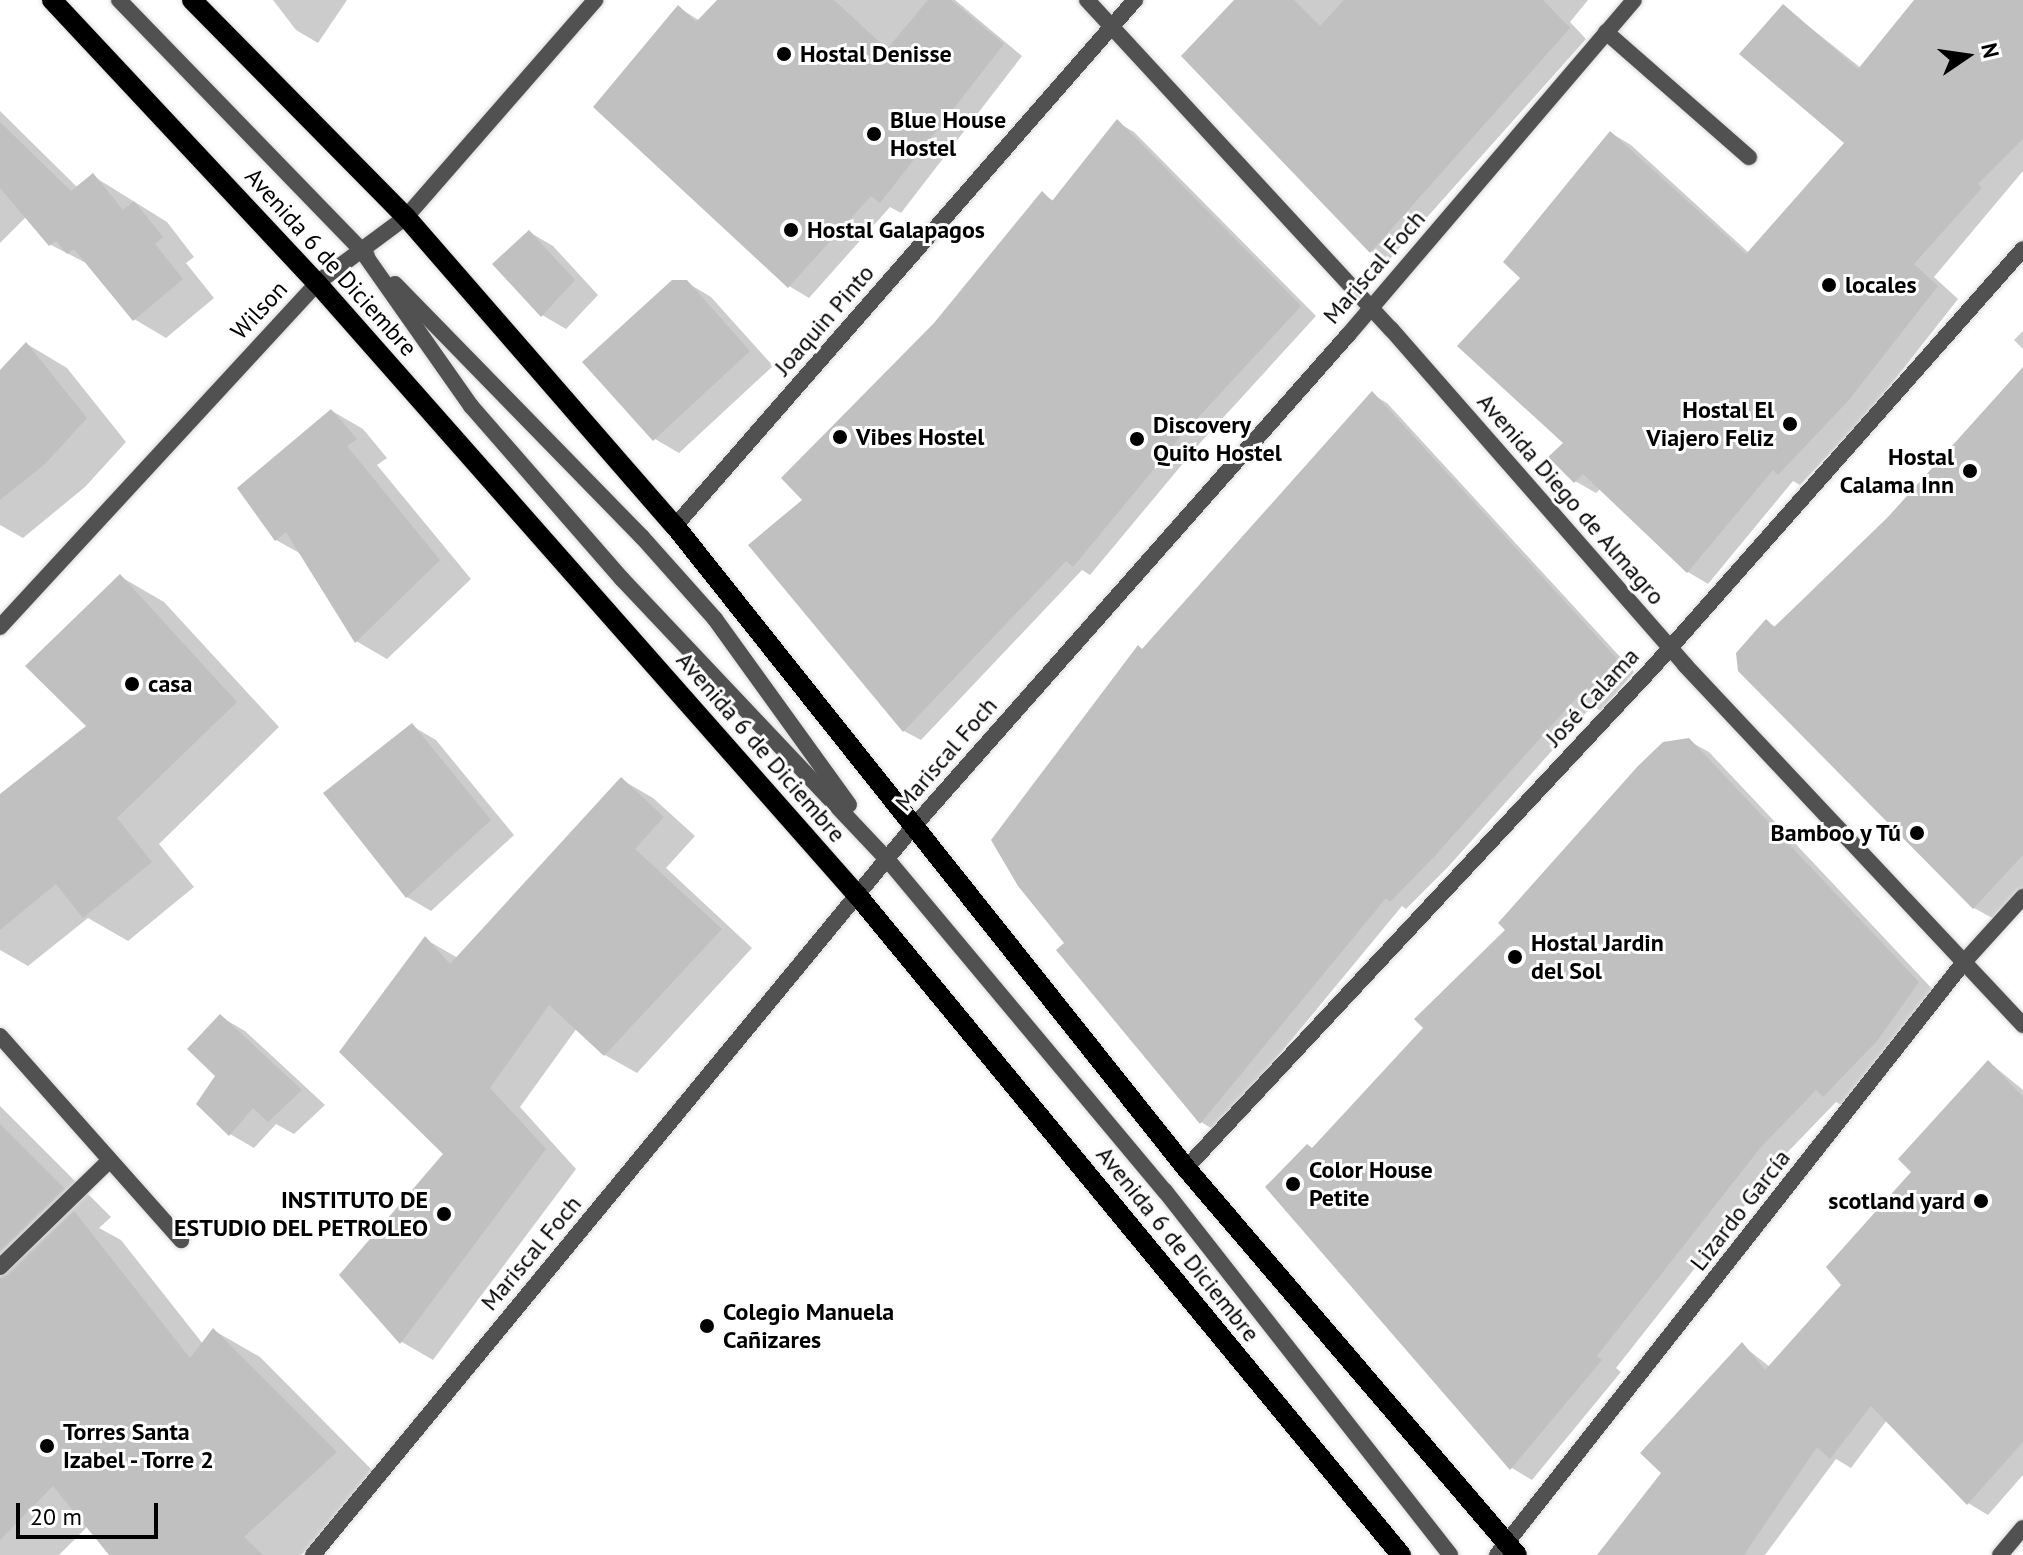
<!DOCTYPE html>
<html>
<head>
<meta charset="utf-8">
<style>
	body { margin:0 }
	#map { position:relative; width:2023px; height:1555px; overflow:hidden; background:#fff; font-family:"PT Sans",sans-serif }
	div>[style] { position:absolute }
	.shadow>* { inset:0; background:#0003 }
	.building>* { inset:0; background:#c0c0c0 }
	.roads { filter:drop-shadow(0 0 2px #dbdbdb) drop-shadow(0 0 2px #dbdbdb) }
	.service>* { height:16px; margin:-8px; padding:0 8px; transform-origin:8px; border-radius:8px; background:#515151 }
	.minor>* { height:16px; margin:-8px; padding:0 8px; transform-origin:8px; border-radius:8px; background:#515151 }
	.primary>* { height:20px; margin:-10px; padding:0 10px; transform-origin:10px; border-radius:10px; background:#000 }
	.dots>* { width:22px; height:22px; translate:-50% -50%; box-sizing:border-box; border:4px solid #fff; border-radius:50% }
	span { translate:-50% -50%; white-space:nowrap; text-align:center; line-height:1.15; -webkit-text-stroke:6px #fff; paint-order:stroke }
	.poi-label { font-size:24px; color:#000; font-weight:700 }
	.left { translate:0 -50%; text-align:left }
	.right { translate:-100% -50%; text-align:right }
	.street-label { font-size:24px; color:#000 }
	.north { position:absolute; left:1927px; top:16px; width:80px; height:80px; -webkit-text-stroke:6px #fff; paint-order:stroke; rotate:77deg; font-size:22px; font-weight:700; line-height:32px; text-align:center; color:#000 }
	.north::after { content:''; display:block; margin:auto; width:28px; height:36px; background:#000; clip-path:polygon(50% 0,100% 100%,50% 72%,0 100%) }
	.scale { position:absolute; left:16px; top:1503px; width:142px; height:36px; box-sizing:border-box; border:4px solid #000; border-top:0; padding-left:10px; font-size:24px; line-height:28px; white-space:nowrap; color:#000; -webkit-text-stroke:6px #fff; paint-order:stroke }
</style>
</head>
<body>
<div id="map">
	<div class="shadow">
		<i style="clip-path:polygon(273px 0,347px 0,318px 43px,296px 30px)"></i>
		<i style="clip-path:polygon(720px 0,955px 0,1022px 56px,901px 213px,890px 207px,809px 298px,789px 286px,678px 7px,700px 21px)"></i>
		<i style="clip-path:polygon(1236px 0,1588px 0,1570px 22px,1586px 39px,1388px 261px,1371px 251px)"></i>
		<i style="clip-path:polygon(1917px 0,2023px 1px,2023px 171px,1934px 277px,1958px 299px,1870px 411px,1800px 485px,1793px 481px,1708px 584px,1688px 572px,1601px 488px,1596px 493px,1575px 481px,1523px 278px,1611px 133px,1631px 145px,1749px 253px,1847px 143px,1783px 6px,1861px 68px)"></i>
		<i style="clip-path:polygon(0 111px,78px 188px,93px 176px,167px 222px,194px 257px,186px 263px,214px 298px,166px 338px,134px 319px,90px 265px,51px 245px,27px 216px,0 243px)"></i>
		<i style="clip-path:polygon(1117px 122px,1134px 132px,1316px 316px,1200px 443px,1090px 575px,1082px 570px,921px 740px,904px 731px,750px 545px,805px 500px,936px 324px,1042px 194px,1054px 201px)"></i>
		<i style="clip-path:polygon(529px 232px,553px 246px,598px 295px,566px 329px,542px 315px)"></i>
		<i style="clip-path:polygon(686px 282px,711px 297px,773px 366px,679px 453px,655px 439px)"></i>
		<i style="clip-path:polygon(2023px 331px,2023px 349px,2014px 340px)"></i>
		<i style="clip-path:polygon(27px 344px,67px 368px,126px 442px,85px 487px,23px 538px,0 525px,0 373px)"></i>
		<i style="clip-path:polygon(2023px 370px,2023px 888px,1994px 919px,1974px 908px,1766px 622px,1776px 627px,1890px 519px)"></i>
		<i style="clip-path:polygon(1372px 394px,1387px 403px,1634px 672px,1601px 711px,1592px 706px,1448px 867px,1406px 909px,1402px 906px,1216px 1131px,1201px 1122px,1067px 943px,1144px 651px)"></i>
		<i style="clip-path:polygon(332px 411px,363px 429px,387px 458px,377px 465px,471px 579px,387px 659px,356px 641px,303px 555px,276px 540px)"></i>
		<i style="clip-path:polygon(121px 577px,164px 602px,279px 727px,159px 844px,194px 887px,128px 941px,88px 918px,28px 966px,0 950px,0 820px,89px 726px)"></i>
		<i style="clip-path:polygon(412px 726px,436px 740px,514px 835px,431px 911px,407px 897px)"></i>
		<i style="clip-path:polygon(1689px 741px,1709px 752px,1938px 995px,1844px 1107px,1836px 1102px,1781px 1159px,1616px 1368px,1621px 1372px,1532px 1480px,1512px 1468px,1268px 1187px,1313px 1150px,1426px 1028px,1507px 930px)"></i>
		<i style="clip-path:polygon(622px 780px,653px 798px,695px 836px,666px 868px,752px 948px,637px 1073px,605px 1055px,577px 1028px,520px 1107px,576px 1169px,433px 1360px,402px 1342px,341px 1275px,446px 1154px,425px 939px,458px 958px)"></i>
		<i style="clip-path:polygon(221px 1017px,245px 1031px,325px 1105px,294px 1134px,276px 1124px,254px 1148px,230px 1134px,218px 1076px)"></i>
		<i style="clip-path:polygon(1989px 1062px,2023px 1090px,2023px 1475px,1988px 1515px,1968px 1503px,1887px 1420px,1851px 1468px,1836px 1459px,1765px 1555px,1600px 1555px,1664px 1473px,1742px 1345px,1770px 1367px,1844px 1285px)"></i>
		<i style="clip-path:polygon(0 1106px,111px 1217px,99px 1228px,121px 1240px,203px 1344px,213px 1330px,260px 1357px,382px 1480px,301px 1555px,112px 1555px,88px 1526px,59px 1555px,0 1555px)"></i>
	</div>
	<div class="building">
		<i style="clip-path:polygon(717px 0,834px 0,887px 49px,928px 0,951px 0,1004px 44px,880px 203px,871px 196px,788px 288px,593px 107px,678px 5px,696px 22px)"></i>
		<i style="clip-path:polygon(1234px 0,1294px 0,1320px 26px,1344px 0,1543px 0,1570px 28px,1370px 253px,1181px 56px)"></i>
		<i style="clip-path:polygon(1914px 0,2023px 0,2023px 139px,1978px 184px,1982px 188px,1914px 264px,1938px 286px,1849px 400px,1778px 475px,1773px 470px,1687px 573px,1583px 474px,1574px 483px,1548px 457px,1563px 443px,1457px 346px,1520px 278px,1503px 262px,1610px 131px,1746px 254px,1844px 143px,1739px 54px,1783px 4px,1858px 69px)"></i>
		<i style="clip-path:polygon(1117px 119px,1301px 306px,1183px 434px,1073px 567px,1066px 561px,903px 732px,748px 545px,802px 500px,781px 478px,934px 323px,1042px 191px,1052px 201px)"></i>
		<i style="clip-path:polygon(0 122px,71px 191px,93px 173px,123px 210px,134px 201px,163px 237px,155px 244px,183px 279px,133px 321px,74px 249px,67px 254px,56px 241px,49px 246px,0 188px)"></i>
		<i style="clip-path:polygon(529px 230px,575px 280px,541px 317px,492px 264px)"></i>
		<i style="clip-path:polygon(672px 280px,687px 280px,750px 351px,653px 441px,582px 362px)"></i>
		<i style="clip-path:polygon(26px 342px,87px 418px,45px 464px,0 500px,0 370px)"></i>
		<i style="clip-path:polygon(2023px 367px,2023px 855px,1973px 909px,1738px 671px,1736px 653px,1766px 619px,1774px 627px,1888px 517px)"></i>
		<i style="clip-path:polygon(1372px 391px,1620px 662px,1584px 703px,1578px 696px,1432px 859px,1390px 902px,1386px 898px,1200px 1124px,1056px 950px,1064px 943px,1018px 886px,991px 840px,1138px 645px,1142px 649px)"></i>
		<i style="clip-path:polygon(331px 409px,357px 439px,347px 446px,440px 560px,355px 643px,286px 532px,275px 541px,237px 488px)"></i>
		<i style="clip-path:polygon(120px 574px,237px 702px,117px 818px,152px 862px,83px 918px,56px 884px,0 930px,0 794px,86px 726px,25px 666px)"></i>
		<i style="clip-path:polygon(412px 723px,491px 820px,406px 898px,323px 793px)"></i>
		<i style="clip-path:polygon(1689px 738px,1919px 982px,1877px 1041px,1823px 1097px,1816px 1090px,1761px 1147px,1597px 1356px,1602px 1360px,1510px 1470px,1265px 1187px,1307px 1144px,1312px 1148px,1423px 1028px,1414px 1019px,1505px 930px,1498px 923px,1638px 766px,1663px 742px)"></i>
		<i style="clip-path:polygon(621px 777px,664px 817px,635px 849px,722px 929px,604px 1056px,549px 1005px,490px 1088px,546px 1149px,400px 1344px,339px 1275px,443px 1154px,339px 1052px,425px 936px,450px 964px)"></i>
		<i style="clip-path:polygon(220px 1014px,302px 1090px,268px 1122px,253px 1108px,229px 1136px,196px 1104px,215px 1076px,187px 1049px)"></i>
		<i style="clip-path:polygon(1988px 1060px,2023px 1097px,2023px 1442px,1967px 1505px,1871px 1406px,1830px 1459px,1817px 1447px,1744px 1555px,1597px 1555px,1661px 1473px,1640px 1453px,1742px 1342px,1765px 1370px,1841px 1285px,1826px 1267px,1911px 1172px,1898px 1159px)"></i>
		<i style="clip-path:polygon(0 1124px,65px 1189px,0 1252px)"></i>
		<i style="clip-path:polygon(74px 1211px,190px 1358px,213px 1328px,337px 1452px,244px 1537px,263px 1555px,109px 1555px,53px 1486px,0 1540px,0 1278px)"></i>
	</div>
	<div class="roads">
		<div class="service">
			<i style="left:119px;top:0;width:356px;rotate:45.9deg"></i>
			<i style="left:1606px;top:32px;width:190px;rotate:41.2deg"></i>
			<i style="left:362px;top:251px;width:189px;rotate:54.9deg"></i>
			<i style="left:471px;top:406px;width:230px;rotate:48.9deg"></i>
			<i style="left:622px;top:579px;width:386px;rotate:46.6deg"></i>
			<i style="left:887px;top:859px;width:433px;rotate:50.1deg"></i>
			<i style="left:1165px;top:1191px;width:462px;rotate:51.9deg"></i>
			<i style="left:395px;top:284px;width:354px;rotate:45.7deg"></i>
			<i style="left:642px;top:537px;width:110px;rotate:48.3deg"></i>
			<i style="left:715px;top:619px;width:229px;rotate:54.2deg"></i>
		</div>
		<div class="minor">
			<i style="left:1087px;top:0;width:448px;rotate:47.3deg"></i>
			<i style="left:1391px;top:329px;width:446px;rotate:48.8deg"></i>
			<i style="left:1685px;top:665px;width:494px;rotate:46.8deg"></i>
			<i style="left:675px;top:526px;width:699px;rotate:-48.83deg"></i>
			<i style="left:0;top:627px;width:468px;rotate:-47.3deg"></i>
			<i style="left:317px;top:283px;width:111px;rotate:-36.6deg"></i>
			<i style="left:406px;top:217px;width:288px;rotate:-48.9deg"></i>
			<i style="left:0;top:1036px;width:273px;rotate:48.4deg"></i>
			<i style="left:1186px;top:1168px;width:688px;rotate:-47deg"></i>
			<i style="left:1655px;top:665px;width:555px;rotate:-48.5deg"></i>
			<i style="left:0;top:1267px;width:153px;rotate:-44.2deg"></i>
			<i style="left:313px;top:1555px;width:945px;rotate:-50.5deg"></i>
			<i style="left:914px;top:826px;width:655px;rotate:-48.53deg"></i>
			<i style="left:1348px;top:335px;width:440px;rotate:-49.5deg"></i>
			<i style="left:1497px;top:1555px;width:755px;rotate:-51.78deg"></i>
			<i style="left:1964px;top:962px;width:88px;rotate:-47.8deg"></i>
			<i style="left:2000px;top:1555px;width:35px;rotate:-50deg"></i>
		</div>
		<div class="primary">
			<i style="left:52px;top:0;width:388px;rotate:46.9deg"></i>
			<i style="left:317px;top:283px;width:818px;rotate:48.57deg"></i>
			<i style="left:858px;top:896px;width:854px;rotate:50.51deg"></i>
			<i style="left:192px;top:0;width:305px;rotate:45.4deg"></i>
			<i style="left:406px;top:217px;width:410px;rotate:49deg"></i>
			<i style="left:675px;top:526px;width:821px;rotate:51.48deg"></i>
			<i style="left:1186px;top:1168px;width:509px;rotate:49.46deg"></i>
		</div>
	</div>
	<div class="dots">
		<i style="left:784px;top:54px;background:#000"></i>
		<i style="left:874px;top:134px;background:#000"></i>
		<i style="left:791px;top:230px;background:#000"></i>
		<i style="left:1829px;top:285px;background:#000"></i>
		<i style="left:1790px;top:424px;background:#000"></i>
		<i style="left:840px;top:437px;background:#000"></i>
		<i style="left:1137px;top:439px;background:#000"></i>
		<i style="left:1970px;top:471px;background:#000"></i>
		<i style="left:132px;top:684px;background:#000"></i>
		<i style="left:1917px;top:833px;background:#000"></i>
		<i style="left:1515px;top:957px;background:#000"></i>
		<i style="left:1293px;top:1184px;background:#000"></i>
		<i style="left:1981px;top:1201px;background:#000"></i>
		<i style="left:444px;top:1214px;background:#000"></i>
		<i style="left:707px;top:1326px;background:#000"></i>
		<i style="left:47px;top:1446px;background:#000"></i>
	</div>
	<div class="poi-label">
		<span class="left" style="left:800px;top:54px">Hostal Denisse</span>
		<span class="left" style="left:890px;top:134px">Blue House<br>Hostel</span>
		<span class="left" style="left:807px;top:230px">Hostal Galapagos</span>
		<span class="left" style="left:1845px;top:285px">locales</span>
		<span class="right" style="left:1774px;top:424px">Hostal El<br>Viajero Feliz</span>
		<span class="left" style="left:1153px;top:439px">Discovery<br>Quito Hostel</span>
		<span class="left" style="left:856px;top:437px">Vibes Hostel</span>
		<span class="right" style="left:1954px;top:471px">Hostal<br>Calama Inn</span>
		<span class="left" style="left:148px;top:684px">casa</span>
		<span class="right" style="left:1901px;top:833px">Bamboo y Tú</span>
		<span class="left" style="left:1531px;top:957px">Hostal Jardin<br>del Sol</span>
		<span class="left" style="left:1309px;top:1184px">Color House<br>Petite</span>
		<span class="right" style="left:428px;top:1214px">INSTITUTO DE<br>ESTUDIO DEL PETROLEO</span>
		<span class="right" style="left:1965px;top:1201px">scotland yard</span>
		<span class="left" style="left:723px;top:1326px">Colegio Manuela<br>Cañizares</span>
		<span class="left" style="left:63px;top:1446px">Torres Santa<br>Izabel - Torre 2</span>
	</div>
	<div class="street-label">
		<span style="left:331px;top:262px;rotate:48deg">Avenida 6 de Diciembre</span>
		<span style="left:1374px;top:267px;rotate:-49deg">Mariscal Foch</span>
		<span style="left:259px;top:310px;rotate:-47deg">Wilson</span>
		<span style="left:824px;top:320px;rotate:-49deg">Joaquin Pinto</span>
		<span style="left:1571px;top:499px;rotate:49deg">Avenida Diego de Almagro</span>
		<span style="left:1592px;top:697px;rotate:-47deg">José Calama</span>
		<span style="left:761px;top:747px;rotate:49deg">Avenida 6 de Diciembre</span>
		<span style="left:946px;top:754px;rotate:-49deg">Mariscal Foch</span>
		<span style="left:1740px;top:1210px;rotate:-52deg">Lizardo García</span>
		<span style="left:1178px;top:1244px;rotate:51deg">Avenida 6 de Diciembre</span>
		<span style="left:531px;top:1253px;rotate:-50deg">Mariscal Foch</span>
	</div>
	<div class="north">N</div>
	<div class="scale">20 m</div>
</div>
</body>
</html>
